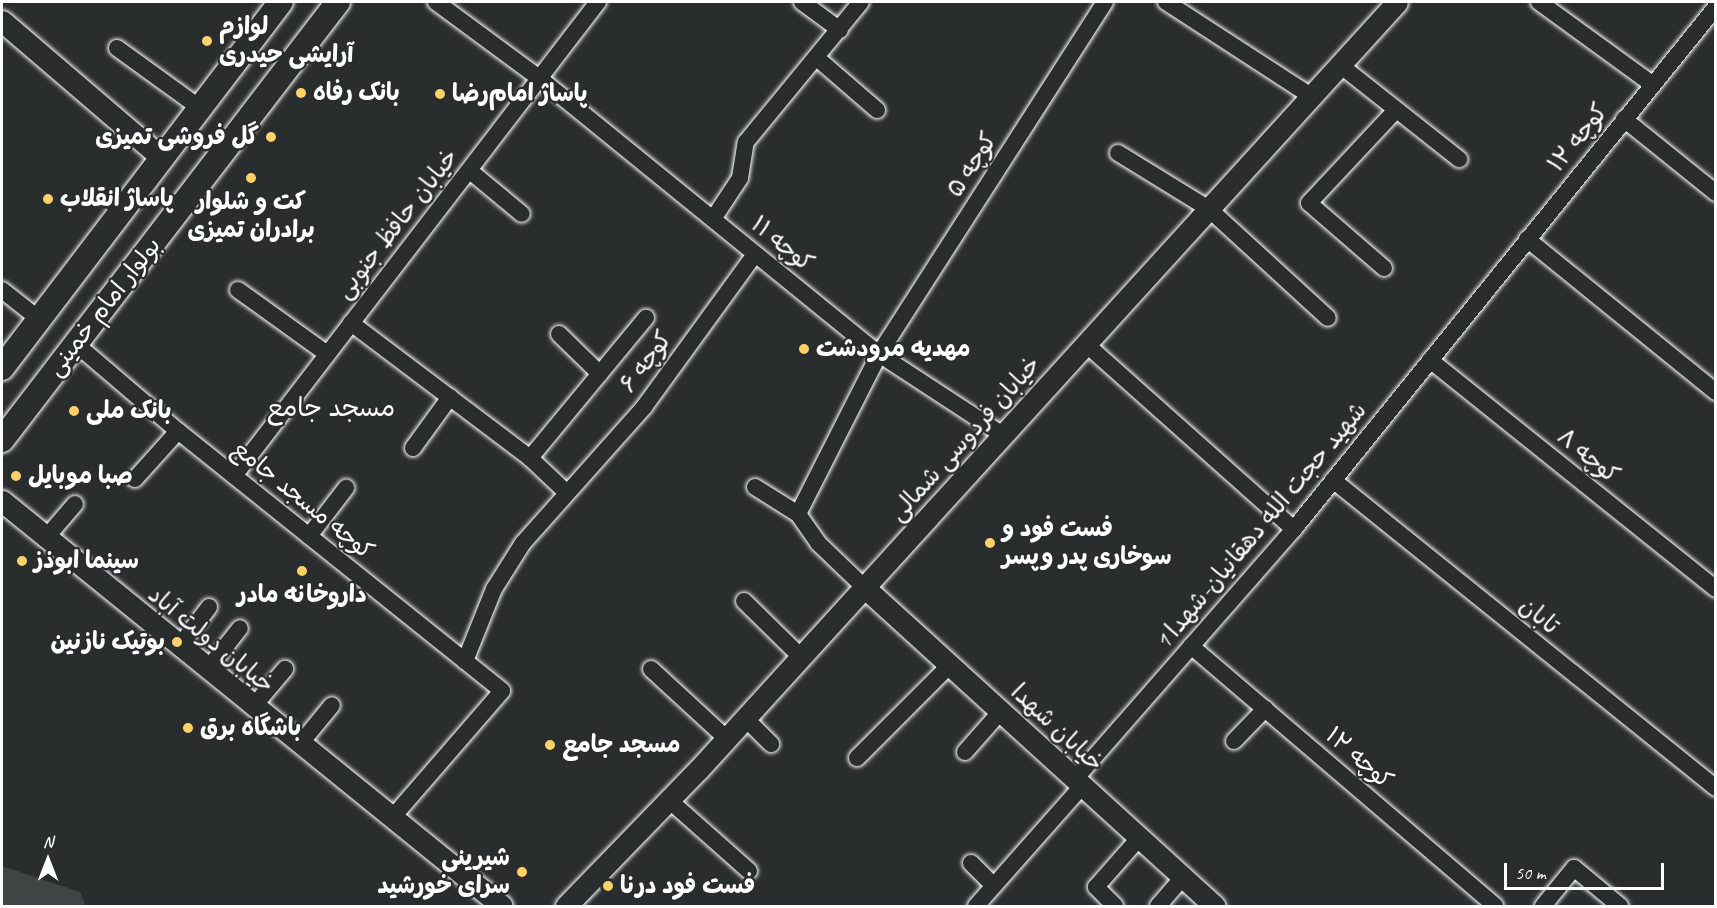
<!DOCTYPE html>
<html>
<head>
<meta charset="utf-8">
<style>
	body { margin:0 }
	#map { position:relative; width:1717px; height:908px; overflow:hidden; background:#2a2d2e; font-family:Caveat,"Playpen Sans Arabic",sans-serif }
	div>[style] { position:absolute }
	.green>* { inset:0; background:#414445 }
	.roads { filter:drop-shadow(0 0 2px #fff) drop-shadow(0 0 2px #fff) }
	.minor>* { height:16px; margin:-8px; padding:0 8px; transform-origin:8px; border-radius:8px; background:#2a2d2e }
	.tertiary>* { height:21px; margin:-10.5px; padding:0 10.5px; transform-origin:10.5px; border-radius:10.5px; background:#2a2d2e }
	.secondary>* { height:24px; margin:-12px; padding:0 12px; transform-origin:12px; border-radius:12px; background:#2a2d2e }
	.dots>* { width:16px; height:16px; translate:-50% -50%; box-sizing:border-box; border:3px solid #2a2d2e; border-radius:50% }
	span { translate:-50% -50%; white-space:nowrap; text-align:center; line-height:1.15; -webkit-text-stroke:4.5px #2a2d2e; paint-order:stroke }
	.poi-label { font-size:24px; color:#fff; font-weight:700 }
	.left { translate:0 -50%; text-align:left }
	.right { translate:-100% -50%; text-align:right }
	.street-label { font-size:24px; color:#fff }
	.neighbourhood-label { font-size:26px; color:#fff }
	.frame { position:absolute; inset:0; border:3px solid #fff; pointer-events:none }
	.north { position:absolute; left:18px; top:830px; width:60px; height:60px; -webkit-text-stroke:4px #2a2d2e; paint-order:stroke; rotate:0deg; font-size:16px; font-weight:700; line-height:24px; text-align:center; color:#fff }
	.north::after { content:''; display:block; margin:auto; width:21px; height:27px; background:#fff; clip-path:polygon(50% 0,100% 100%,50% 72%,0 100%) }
	.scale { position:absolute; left:1504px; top:863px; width:160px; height:27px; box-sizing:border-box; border:3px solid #fff; border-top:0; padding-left:8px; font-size:18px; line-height:21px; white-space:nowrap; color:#fff; -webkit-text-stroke:4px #2a2d2e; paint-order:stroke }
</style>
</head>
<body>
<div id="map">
	<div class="green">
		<i style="clip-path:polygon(2px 866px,80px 892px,86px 906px,2px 906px)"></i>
	</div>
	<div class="roads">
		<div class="minor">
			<i style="left:436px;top:2px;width:128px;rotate:36.4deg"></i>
			<i style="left:539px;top:78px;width:438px;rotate:39.1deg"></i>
			<i style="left:879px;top:354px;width:148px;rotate:33.2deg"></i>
			<i style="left:802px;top:2px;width:47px;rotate:36.4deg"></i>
			<i style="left:1166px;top:2px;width:173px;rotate:33deg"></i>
			<i style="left:1539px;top:2px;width:140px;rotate:36deg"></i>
			<i style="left:117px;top:48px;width:102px;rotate:35.9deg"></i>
			<i style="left:818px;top:59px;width:78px;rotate:40.8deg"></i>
			<i style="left:1340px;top:65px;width:152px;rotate:38.3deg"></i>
			<i style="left:1624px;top:119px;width:118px;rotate:38.8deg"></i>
			<i style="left:1118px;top:153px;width:107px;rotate:31.6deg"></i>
			<i style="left:1209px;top:209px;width:161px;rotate:42.5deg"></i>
			<i style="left:470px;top:171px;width:67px;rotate:39.6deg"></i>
			<i style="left:713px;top:219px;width:49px;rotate:-56.6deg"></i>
			<i style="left:740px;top:178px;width:36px;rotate:-81deg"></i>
			<i style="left:746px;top:142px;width:181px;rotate:-50.6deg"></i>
			<i style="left:1527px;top:239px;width:243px;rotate:39deg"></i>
			<i style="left:1384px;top:268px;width:99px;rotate:-139.1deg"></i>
			<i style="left:1309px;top:203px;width:127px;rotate:-46.9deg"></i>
			<i style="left:2px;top:290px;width:47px;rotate:38.1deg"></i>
			<i style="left:238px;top:290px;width:110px;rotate:35.7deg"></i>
			<i style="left:351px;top:323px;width:224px;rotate:37deg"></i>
			<i style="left:530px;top:458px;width:51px;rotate:43.4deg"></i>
			<i style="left:559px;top:334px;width:57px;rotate:44.3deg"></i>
			<i style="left:76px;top:344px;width:134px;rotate:40.5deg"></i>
			<i style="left:178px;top:431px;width:415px;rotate:38.7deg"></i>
			<i style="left:502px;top:691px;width:169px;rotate:130.9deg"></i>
			<i style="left:1086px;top:344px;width:278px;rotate:41.7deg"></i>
			<i style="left:1430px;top:360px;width:366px;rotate:38.7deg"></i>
			<i style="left:413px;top:448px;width:63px;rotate:-54deg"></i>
			<i style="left:530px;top:458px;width:182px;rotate:-50.4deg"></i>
			<i style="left:234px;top:476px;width:598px;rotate:-52.48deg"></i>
			<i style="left:135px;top:479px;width:64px;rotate:-48.1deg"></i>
			<i style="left:1333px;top:480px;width:491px;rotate:38.8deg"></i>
			<i style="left:755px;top:487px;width:51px;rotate:32.1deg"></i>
			<i style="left:798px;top:514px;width:35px;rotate:55deg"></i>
			<i style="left:818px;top:543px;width:64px;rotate:43.7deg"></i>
			<i style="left:798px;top:514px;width:179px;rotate:-63.1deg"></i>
			<i style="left:879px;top:354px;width:418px;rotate:-57.3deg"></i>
			<i style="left:309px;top:536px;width:61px;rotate:-52.4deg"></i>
			<i style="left:45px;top:539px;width:46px;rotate:-49.4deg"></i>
			<i style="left:744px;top:601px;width:80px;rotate:44.5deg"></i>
			<i style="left:1191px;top:646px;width:400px;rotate:40.5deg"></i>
			<i style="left:179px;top:647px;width:50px;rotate:-53.1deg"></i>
			<i style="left:465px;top:661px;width:78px;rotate:-68.1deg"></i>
			<i style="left:494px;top:589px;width:54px;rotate:-57.8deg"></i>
			<i style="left:523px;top:543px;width:182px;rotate:-48.3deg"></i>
			<i style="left:644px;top:407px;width:189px;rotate:-54deg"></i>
			<i style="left:651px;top:669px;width:102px;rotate:42.6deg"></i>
			<i style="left:207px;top:670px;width:53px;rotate:-51.8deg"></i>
			<i style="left:253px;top:707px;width:50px;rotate:-49.9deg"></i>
			<i style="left:745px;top:718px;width:37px;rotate:45deg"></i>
			<i style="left:1234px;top:741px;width:45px;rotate:-45.9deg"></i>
			<i style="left:300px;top:744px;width:50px;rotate:-50.6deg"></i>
			<i style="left:965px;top:752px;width:55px;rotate:-48.7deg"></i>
			<i style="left:857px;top:758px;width:132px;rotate:-45deg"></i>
			<i style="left:1075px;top:779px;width:332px;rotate:-48.8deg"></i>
			<i style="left:1294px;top:529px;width:671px;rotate:-51.05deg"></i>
			<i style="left:669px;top:800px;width:107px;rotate:41.6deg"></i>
			<i style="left:971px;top:863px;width:31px;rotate:45deg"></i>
			<i style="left:976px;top:906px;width:160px;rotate:-48.5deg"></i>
			<i style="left:1115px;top:906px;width:27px;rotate:-135deg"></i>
			<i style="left:1096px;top:887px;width:65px;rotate:-48.7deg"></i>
			<i style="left:1158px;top:906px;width:37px;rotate:-49deg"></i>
			<i style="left:1543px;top:906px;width:49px;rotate:-50.8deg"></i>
			<i style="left:1574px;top:868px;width:60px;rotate:39.6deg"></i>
		</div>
		<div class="tertiary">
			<i style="left:2px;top:21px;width:211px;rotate:40.6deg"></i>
			<i style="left:2px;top:501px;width:643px;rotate:39.01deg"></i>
			<i style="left:864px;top:587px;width:474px;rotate:42.3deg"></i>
			<i style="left:566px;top:906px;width:190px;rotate:-45.9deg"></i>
			<i style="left:698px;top:770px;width:1038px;rotate:-47.69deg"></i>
		</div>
		<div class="secondary">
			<i style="left:2px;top:368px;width:460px;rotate:-52.7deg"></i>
			<i style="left:2px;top:440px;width:552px;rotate:-52.51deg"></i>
		</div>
	</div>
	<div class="dots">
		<i style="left:207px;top:41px;background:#ffd166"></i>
		<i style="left:301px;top:93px;background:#ffd166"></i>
		<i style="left:440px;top:94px;background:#ffd166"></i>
		<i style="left:271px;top:137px;background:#ffd166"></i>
		<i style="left:251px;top:178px;background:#ffd166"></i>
		<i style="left:48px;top:199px;background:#ffd166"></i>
		<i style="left:804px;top:349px;background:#ffd166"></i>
		<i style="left:74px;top:411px;background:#ffd166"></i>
		<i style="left:16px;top:476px;background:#ffd166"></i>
		<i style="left:990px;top:543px;background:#ffd166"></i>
		<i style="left:22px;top:561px;background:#ffd166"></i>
		<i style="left:302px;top:571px;background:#ffd166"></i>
		<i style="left:177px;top:642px;background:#ffd166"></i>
		<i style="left:188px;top:728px;background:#ffd166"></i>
		<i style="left:550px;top:745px;background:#ffd166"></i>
		<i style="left:522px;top:872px;background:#ffd166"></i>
		<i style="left:608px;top:886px;background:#ffd166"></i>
	</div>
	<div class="poi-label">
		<span class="left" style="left:219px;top:41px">لوازم<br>آرایشی حیدری</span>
		<span class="left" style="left:313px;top:93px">بانک رفاه</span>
		<span class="left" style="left:452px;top:94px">پاساژ امام‌رضا</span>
		<span class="right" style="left:259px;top:137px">گل فروشی تمیزی</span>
		<span class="left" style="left:60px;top:199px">پاساژ انقلاب</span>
		<span style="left:251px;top:216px">کت و شلوار<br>برادران تمیزی</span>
		<span class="left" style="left:816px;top:349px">مهدیه مرودشت</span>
		<span class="left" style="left:86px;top:411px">بانک ملی</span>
		<span class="left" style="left:28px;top:476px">صبا موبایل</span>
		<span class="left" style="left:1002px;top:543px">فست فود و<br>سوخاری پدر وپسر</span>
		<span class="left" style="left:34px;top:561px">سینما ابوذز</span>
		<span style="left:302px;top:595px">داروخانه مادر</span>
		<span class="right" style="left:165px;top:642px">بوتیک نازنین</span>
		<span class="left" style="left:200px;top:728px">باشگاه برق</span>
		<span class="left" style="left:562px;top:745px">مسجد جامع</span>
		<span class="right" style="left:510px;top:872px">شیرینی<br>سرای خورشید</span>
		<span class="left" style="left:620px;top:886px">فست فود درنا</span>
	</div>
	<div class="street-label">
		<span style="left:1578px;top:138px;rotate:-51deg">کوچه ۱۲</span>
		<span style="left:972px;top:165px;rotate:-57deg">کوچه ۵</span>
		<span style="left:397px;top:224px;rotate:-52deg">خیابان حافظ جنوبی</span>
		<span style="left:782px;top:244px;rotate:39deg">کوچه ۱۱</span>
		<span style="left:104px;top:307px;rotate:-52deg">بولوار امام خمینی</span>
		<span style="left:646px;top:362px;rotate:-53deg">کوچه ۶</span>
		<span style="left:965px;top:439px;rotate:-48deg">خیابان فردوسی شمالی</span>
		<span style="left:1588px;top:456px;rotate:39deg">کوچه ۸</span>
		<span style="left:303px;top:500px;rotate:39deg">کوچه مسجد جامع</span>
		<span style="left:1261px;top:526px;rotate:-50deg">شهید حجت الله دهقانیان-شهدا 1</span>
		<span style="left:1539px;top:616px;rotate:39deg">تابان</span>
		<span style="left:211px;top:640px;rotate:39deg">خیابان دولت آباد</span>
		<span style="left:1057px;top:728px;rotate:43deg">خیابان شهدا</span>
		<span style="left:1359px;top:758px;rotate:41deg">کوچه ۱۲</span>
	</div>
	<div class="neighbourhood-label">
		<span style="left:331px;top:408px">مسجد جامع</span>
	</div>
	<div class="frame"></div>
	<div class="north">N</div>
	<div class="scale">50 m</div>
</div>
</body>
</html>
